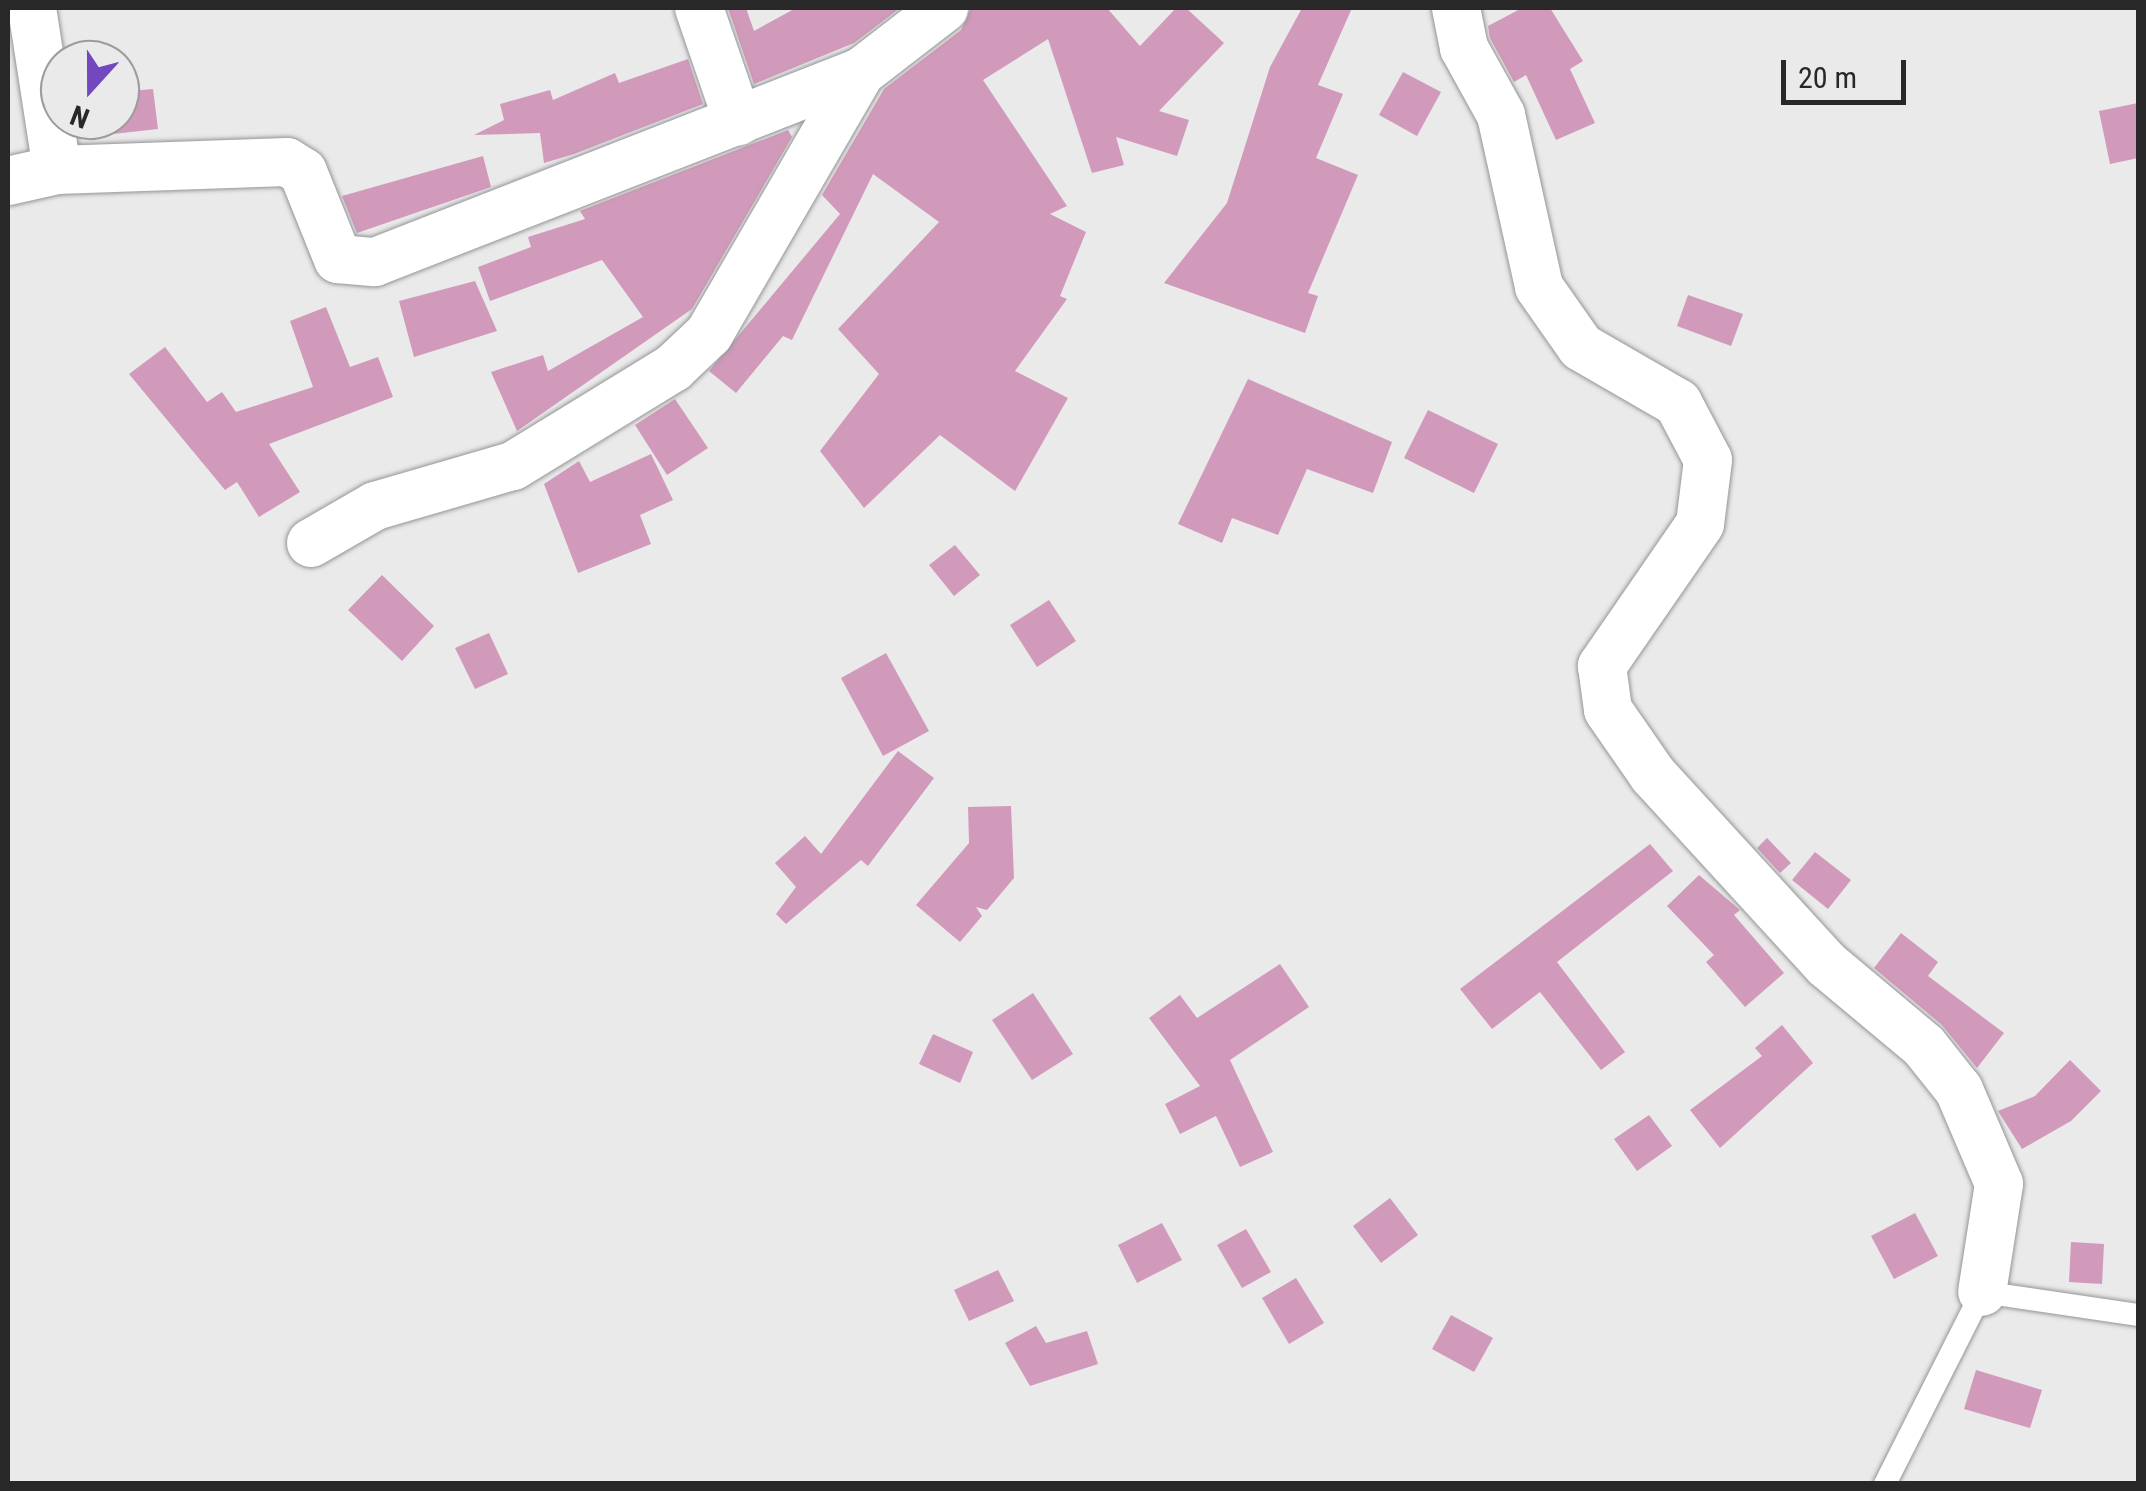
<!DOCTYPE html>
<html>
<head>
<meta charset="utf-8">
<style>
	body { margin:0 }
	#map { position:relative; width:2146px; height:1491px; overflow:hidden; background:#eaeaeb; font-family:"Roboto Condensed",sans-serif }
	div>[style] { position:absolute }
	.building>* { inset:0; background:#d19aba }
	.roads { filter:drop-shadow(0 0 2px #959597) drop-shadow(0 0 2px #959597) }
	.service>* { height:22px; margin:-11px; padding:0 11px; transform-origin:11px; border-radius:11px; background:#fff }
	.minor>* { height:48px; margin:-24px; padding:0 24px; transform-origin:24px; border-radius:24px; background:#fff }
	span { translate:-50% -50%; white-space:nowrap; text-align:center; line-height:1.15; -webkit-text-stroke:9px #eaeaeb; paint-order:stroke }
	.frame { position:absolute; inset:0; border:10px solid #282828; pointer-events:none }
	.north { position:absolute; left:40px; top:40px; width:100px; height:100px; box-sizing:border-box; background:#eaeaeb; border:2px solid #9c9c9d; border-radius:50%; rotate:201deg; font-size:28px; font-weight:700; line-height:40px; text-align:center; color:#282828 }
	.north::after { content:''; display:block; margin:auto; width:35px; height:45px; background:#7347bf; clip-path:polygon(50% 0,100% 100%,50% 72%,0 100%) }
	.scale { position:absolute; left:1781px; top:60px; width:125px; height:45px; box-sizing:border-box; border:5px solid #282828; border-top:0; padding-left:12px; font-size:30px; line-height:35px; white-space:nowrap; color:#282828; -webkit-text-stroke:8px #eaeaeb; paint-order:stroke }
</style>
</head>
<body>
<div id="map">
	<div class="building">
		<i style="clip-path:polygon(728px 8px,746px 8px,754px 31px,796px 8px,900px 8px,854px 43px,754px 84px)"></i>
		<i style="clip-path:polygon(971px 8px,1107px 8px,1140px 46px,1176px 8px,1186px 8px,1224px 43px,1159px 111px,1189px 120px,1177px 156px,1116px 137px,1124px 165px,1092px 173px,1048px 39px,983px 80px,1067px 206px,1050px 214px,1086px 232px,1060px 296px,1067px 299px,1015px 371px,1068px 398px,1015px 491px,940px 435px,864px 508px,820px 451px,879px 374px,838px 329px,939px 222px,873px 174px,792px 340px,783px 336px,736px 393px,709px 371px,840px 214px,822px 195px,884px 89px,961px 30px)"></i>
		<i style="clip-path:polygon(1302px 8px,1352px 8px,1318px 85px,1343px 94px,1316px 158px,1358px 175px,1308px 293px,1318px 296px,1305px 333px,1164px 283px,1227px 203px,1270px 67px)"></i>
		<i style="clip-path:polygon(1522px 8px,1550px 8px,1583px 61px,1570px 69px,1595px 123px,1556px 140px,1526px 75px,1514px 82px,1490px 38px,1488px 26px)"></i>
		<i style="clip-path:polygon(688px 59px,703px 104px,574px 154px,544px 163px,540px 133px,474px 135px,504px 120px,500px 104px,550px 90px,553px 100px,615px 73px,619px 83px)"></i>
		<i style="clip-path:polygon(1403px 72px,1441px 92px,1417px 136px,1379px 115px)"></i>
		<i style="clip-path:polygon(153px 89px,158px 129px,113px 134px,120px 92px)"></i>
		<i style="clip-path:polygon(2138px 103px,2138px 158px,2110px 164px,2099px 111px)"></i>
		<i style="clip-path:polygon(788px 130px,792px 137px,692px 309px,517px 431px,491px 372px,543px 355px,548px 371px,643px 317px,602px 260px,490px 301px,478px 267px,531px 247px,528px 237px,585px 219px,580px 211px)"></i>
		<i style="clip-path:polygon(483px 156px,491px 187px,357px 233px,342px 196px)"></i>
		<i style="clip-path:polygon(475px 281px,497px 331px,414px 357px,399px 301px)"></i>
		<i style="clip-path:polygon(1688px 295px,1743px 314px,1731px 346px,1677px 326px)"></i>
		<i style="clip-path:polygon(326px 307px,350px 367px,378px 357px,393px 397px,269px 444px,300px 492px,259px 517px,237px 482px,225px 490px,129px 374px,165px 347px,207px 402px,222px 392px,236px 412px,313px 387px,290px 321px)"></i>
		<i style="clip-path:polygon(1248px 379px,1392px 442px,1373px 493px,1307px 469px,1278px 535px,1232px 518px,1222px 543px,1178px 524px)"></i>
		<i style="clip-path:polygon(675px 399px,708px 448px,667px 475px,635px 425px)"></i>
		<i style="clip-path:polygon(1428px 410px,1498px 444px,1474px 493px,1404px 458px)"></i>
		<i style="clip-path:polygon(651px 454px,673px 500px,640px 515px,651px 544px,578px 573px,544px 484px,579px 461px,590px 482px)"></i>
		<i style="clip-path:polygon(955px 545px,980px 575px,954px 596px,929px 565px)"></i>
		<i style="clip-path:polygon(382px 575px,434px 626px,402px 661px,348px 610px)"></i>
		<i style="clip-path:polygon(1049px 600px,1076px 641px,1037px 667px,1010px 625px)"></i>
		<i style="clip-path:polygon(489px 633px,508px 674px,475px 689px,455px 648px)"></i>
		<i style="clip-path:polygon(886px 653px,929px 731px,883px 756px,841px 678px)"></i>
		<i style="clip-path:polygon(898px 751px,934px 778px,868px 866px,861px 860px,786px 924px,776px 914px,796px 887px,775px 863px,805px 836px,821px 854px)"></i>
		<i style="clip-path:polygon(1011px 806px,1014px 878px,987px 910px,976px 907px,982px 916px,960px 942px,916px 905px,969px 843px,968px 807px)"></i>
		<i style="clip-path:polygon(1767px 838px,1791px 863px,1780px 873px,1757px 848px)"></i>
		<i style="clip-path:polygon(1650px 844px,1673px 871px,1557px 962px,1625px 1052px,1601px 1070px,1540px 992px,1492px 1029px,1460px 989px)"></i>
		<i style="clip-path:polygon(1815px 852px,1851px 880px,1828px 909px,1792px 880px)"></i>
		<i style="clip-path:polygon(1699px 875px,1740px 910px,1734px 915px,1784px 973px,1745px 1007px,1706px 962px,1714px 955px,1667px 906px)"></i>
		<i style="clip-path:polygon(1901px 933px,1938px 962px,1928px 976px,2004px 1033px,1977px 1068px,1942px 1025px,1874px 968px)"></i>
		<i style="clip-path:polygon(1280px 964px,1309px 1007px,1230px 1060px,1273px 1152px,1240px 1167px,1216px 1116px,1180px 1134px,1165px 1104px,1200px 1086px,1149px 1018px,1180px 995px,1197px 1018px)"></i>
		<i style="clip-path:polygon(1033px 993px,1073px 1054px,1032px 1080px,992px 1020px)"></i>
		<i style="clip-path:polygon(1782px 1025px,1813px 1063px,1720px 1148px,1690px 1110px,1762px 1056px,1755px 1048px)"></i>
		<i style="clip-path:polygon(933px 1034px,973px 1052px,960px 1083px,919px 1064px)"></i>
		<i style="clip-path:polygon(2070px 1060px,2101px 1091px,2071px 1121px,2022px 1149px,1998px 1111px,2035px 1096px)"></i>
		<i style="clip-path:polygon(1649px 1115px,1672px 1146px,1637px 1171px,1614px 1139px)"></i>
		<i style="clip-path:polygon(1390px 1198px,1418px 1235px,1381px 1263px,1353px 1226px)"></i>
		<i style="clip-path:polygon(1915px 1213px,1938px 1256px,1894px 1279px,1871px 1236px)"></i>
		<i style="clip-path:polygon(1162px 1223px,1182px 1260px,1137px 1283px,1118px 1245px)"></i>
		<i style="clip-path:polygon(1246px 1229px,1271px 1272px,1242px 1288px,1217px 1245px)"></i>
		<i style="clip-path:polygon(2071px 1242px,2104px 1244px,2102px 1284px,2069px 1282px)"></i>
		<i style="clip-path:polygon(998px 1270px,1014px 1301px,969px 1321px,954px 1290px)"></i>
		<i style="clip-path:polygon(1296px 1278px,1324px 1323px,1289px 1344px,1262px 1298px)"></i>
		<i style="clip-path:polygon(1451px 1315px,1493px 1338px,1474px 1372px,1432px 1349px)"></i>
		<i style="clip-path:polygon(1036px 1326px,1046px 1343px,1087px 1331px,1098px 1364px,1030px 1386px,1005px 1343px)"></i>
		<i style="clip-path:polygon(1976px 1370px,2042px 1390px,2030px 1428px,1964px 1409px)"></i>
	</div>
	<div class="roads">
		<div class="service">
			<i style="left:1885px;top:1484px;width:215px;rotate:-63.2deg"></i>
			<i style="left:1982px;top:1292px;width:158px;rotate:8.4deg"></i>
		</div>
		<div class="minor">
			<i style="left:32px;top:8px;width:164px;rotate:81.2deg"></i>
			<i style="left:699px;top:8px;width:120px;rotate:71deg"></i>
			<i style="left:1456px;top:8px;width:41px;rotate:78.7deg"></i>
			<i style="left:1464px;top:48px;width:77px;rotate:61.1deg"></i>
			<i style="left:1501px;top:115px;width:176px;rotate:77.5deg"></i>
			<i style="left:1539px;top:287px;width:73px;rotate:55deg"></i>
			<i style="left:1581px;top:347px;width:112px;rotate:30deg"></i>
			<i style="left:1678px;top:403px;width:64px;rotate:62.2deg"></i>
			<i style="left:1708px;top:460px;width:64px;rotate:97.1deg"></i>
			<i style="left:1700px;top:524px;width:173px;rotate:124.6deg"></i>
			<i style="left:1602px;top:666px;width:44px;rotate:82.2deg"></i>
			<i style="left:1608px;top:710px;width:79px;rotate:55.3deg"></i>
			<i style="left:1653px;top:775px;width:256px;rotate:47.5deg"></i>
			<i style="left:1826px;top:964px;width:128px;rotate:39.9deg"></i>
			<i style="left:1924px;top:1046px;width:56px;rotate:51.5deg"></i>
			<i style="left:1959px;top:1090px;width:102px;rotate:66.9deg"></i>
			<i style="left:1999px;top:1184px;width:109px;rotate:98.9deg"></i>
			<i style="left:8px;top:181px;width:50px;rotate:-12.7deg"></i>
			<i style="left:57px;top:170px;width:230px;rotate:-2deg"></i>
			<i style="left:287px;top:162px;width:19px;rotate:32deg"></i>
			<i style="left:303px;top:172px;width:94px;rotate:68.1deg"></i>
			<i style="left:338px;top:259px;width:37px;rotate:5deg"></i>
			<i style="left:375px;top:262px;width:522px;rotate:-21.35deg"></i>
			<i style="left:861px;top:72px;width:105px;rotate:-37.6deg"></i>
			<i style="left:311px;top:543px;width:74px;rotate:-30deg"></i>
			<i style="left:375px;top:506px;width:144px;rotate:-16.2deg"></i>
			<i style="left:513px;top:466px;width:188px;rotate:-31.5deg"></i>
			<i style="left:673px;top:368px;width:50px;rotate:-43.4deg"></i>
			<i style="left:709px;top:334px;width:303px;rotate:-59.9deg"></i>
		</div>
	</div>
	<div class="frame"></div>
	<div class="north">N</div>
	<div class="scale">20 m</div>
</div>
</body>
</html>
